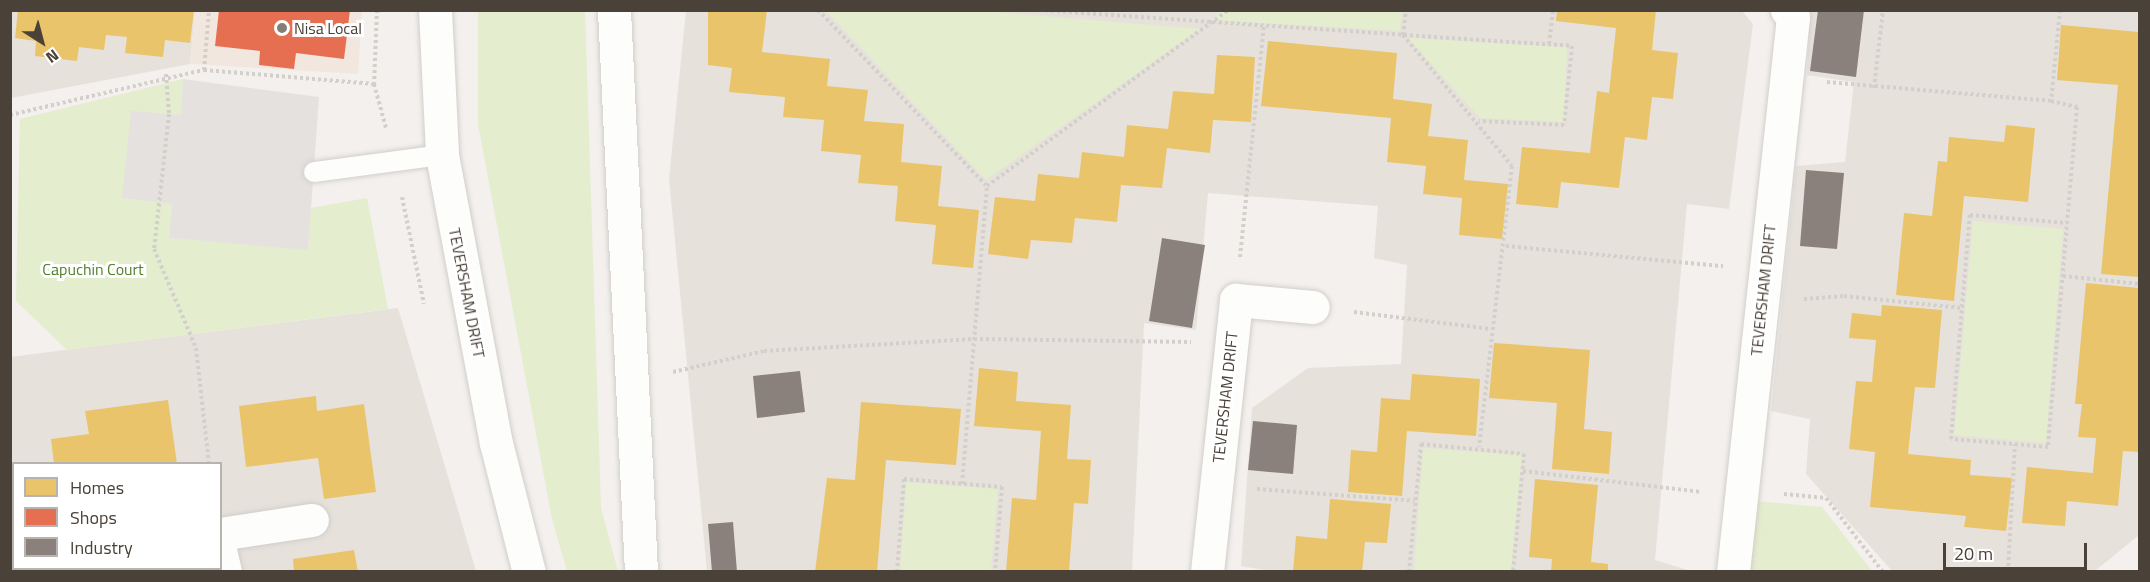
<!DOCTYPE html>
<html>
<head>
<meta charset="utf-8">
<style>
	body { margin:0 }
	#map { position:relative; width:2150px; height:582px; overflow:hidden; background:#f3f0ed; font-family:"Titillium Web",sans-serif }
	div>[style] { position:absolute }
	.residential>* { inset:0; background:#e7e1db }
	.commercial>* { inset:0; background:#f2e7de }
	.green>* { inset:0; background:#e4edce }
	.parking>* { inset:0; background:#e5e1de }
	.homes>* { inset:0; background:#e9c46a }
	.shops>* { inset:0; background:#e76f51 }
	.industry>* { inset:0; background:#8a817c }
	.path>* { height:4px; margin-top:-2px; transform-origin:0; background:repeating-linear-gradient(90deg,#d3d0cb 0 3px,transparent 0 6px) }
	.roads { filter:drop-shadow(0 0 2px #d1cecb) drop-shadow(0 0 2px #d1cecb) }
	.service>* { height:20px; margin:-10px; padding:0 10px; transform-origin:10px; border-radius:10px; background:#fdfdfc }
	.minor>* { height:33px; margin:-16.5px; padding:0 16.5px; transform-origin:16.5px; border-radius:16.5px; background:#fdfdfc }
	.tertiary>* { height:33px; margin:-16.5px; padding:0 16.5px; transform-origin:16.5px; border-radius:16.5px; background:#fdfdfc }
	.dots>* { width:16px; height:16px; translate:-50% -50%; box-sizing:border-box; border:3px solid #fff; border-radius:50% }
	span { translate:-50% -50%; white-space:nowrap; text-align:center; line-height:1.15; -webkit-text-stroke:6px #fff; paint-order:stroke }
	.poi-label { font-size:16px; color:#4a4138 }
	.left { translate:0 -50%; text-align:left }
	.park-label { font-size:16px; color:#537e2a }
	.street-label { font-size:16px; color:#4a4138 }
	.frame { position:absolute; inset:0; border:12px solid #4a4138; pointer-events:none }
	.legend { position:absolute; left:12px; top:462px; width:210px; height:108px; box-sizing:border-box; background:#fff; border:2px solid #b7b3af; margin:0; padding:8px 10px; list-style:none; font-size:18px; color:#4a4138 }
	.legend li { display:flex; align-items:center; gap:12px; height:30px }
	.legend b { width:30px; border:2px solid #b7b3af }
	.north { position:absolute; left:12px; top:12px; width:60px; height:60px; -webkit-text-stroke:4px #fff; paint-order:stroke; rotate:144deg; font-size:16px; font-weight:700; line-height:24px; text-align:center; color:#4a4138 }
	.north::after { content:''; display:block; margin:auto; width:21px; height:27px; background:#4a4138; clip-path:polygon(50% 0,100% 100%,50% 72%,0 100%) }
	.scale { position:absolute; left:1943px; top:543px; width:144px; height:27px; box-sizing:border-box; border:3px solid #4a4138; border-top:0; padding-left:8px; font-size:18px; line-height:21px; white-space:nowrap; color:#4a4138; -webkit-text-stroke:4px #fff; paint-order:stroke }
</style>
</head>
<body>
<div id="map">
	<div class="residential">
		<i style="clip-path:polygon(11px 11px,195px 11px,190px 64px,11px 98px)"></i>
		<i style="clip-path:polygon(686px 11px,1742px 11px,1753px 24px,1729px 209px,1687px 204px,1655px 560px,1691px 571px,1275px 572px,1241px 566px,1252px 408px,1308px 368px,1401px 364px,1407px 265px,1374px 258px,1378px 206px,1208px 193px,1196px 330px,1144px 323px,1132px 571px,707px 571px,669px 179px)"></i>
		<i style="clip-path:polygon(1810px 11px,2139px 11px,2139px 535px,2095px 571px,1892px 571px,1806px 474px,1810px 419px,1771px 411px,1796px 166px,1845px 162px,1854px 82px,1807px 75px)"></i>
		<i style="clip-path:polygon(evenodd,398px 308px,476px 571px,11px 571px,10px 357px,398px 308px,14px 464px,220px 464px,220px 568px,14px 568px,14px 464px)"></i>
	</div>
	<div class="commercial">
		<i style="clip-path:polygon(195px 11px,362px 11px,358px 74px,190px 64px)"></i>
	</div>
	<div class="green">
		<i style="clip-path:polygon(478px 11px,585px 11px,601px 508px,618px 571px,567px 571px,552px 519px,478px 124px)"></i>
		<i style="clip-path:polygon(995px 11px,1006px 13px,1200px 29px,986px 180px,826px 11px)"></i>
		<i style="clip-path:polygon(1220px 11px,1220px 10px,1402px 11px,1400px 31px,1212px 20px)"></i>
		<i style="clip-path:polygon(1408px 38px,1567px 47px,1564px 122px,1480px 118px)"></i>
		<i style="clip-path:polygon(183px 79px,181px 115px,169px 114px,123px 198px,172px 204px,169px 238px,308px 249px,311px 208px,367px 198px,388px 309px,67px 350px,16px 301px,20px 119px)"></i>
		<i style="clip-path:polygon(1973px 221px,2063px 229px,2046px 443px,1954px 435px)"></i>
		<i style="clip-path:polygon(1423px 448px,1522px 455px,1511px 571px,1414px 571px)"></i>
		<i style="clip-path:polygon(906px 482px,998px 489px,991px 571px,900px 571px)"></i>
		<i style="clip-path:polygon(1756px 501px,1822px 507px,1872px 571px,1749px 572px)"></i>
	</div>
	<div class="parking">
		<i style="clip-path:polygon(183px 79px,319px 97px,308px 250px,169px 238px,172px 204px,122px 198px,131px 111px,181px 115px)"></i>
	</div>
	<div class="homes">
		<i style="clip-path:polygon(18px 10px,194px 10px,190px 43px,165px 40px,163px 57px,125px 53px,127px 37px,106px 35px,104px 50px,79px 47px,77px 61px,35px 56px,36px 41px,15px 38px)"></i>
		<i style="clip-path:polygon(708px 10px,767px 10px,762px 52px,830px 59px,827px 86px,868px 90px,864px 121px,904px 124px,901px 162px,942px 166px,938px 206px,979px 210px,973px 268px,932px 264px,936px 225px,895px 221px,898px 186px,858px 183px,861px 155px,821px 151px,824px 120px,783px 117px,785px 97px,729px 92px,732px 68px,708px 65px)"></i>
		<i style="clip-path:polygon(1557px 10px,1656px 10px,1652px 50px,1678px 53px,1673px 99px,1652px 97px,1647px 140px,1625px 137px,1619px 188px,1561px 182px,1558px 208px,1516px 204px,1522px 147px,1590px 153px,1597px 91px,1609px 93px,1616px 28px,1556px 21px)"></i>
		<i style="clip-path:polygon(2061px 25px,2139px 32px,2139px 277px,2101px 274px,2118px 85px,2057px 80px)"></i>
		<i style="clip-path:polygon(1268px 41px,1397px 53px,1393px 99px,1432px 104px,1428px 136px,1468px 140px,1464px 180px,1508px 184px,1502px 239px,1459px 235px,1462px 198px,1423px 194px,1426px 166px,1387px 162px,1391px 118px,1261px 106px)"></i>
		<i style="clip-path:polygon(1217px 55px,1255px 57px,1251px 122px,1213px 120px,1210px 153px,1167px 148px,1162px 188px,1121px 185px,1117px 222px,1075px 218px,1072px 243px,1031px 240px,1028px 259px,988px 254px,995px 197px,1035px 201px,1038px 174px,1079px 178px,1082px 152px,1124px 157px,1127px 125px,1168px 129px,1173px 91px,1214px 94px)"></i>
		<i style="clip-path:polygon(2006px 125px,2035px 128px,2028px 202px,1964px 196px,1954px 301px,1896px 295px,1904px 213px,1932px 216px,1938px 161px,1947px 162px,1949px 137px,2004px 142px)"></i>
		<i style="clip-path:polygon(2086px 283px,2139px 288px,2139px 452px,2123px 451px,2118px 506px,2067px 501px,2065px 526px,2022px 523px,2027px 467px,2093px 473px,2096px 438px,2078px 437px,2082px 404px,2075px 404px)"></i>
		<i style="clip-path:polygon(1882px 305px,1942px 310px,1935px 388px,1915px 387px,1908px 454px,1971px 460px,1970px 475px,2012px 478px,2006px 531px,1964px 527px,1966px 516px,1870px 507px,1875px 452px,1849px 449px,1856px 381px,1872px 382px,1876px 340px,1849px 338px,1852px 313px,1881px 316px)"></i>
		<i style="clip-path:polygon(1494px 343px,1590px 350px,1584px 429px,1612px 432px,1609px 474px,1552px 469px,1557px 403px,1489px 398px)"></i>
		<i style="clip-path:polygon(979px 368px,1018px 372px,1016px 401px,1071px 405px,1067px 459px,1091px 460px,1088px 504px,1074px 503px,1069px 572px,1006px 572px,1012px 498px,1036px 500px,1041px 431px,974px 426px)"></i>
		<i style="clip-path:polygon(1412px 374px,1480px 379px,1476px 436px,1407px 431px,1402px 496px,1348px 492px,1351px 450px,1377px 452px,1381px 398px,1410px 400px)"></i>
		<i style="clip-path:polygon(316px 396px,317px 411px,364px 404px,376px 492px,324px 499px,318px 458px,246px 467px,239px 406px)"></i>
		<i style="clip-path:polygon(168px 400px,177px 464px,54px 464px,51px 439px,89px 434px,85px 411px)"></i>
		<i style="clip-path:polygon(861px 402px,961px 409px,956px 465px,886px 460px,877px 572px,815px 572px,827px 478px,855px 480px)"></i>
		<i style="clip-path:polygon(1535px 479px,1598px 485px,1591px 562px,1608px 564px,1608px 572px,1551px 572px,1552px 559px,1529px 557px)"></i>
		<i style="clip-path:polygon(1330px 499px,1391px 504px,1387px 543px,1365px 542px,1362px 572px,1293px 572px,1296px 536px,1327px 539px)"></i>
		<i style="clip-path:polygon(354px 550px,358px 572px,294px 572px,293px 559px)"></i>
	</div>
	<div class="shops">
		<i style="clip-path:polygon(219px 10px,350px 10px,344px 59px,296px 53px,294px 69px,259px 65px,260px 51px,215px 46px)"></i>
	</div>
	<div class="industry">
		<i style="clip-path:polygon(1818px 10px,1864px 10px,1856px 77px,1810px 71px)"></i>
		<i style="clip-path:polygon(1806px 170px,1844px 173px,1837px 249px,1800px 246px)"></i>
		<i style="clip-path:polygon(1162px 238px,1205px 245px,1192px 328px,1149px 321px)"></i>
		<i style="clip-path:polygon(800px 371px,805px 412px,757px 418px,753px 376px)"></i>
		<i style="clip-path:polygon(1253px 421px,1297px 425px,1293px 474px,1248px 470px)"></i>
		<i style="clip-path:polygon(733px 522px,737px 572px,712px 572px,708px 524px)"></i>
	</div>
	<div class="path">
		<i style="left:377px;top:10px;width:74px;rotate:92.3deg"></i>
		<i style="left:374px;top:84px;width:46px;rotate:74.7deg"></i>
		<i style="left:818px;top:10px;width:244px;rotate:46.2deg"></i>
		<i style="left:987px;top:186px;width:298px;rotate:-36.1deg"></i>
		<i style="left:1039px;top:10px;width:365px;rotate:3.9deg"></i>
		<i style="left:1403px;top:35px;width:25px;rotate:-83deg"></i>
		<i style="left:2060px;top:10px;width:91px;rotate:95.6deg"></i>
		<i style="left:2051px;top:101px;width:27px;rotate:13deg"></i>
		<i style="left:2077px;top:107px;width:341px;rotate:94.9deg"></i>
		<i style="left:2048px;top:447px;width:97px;rotate:-175.3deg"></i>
		<i style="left:1951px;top:439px;width:225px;rotate:-85.2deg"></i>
		<i style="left:1970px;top:215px;width:97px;rotate:4.7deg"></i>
		<i style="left:1403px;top:35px;width:170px;rotate:50.2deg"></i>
		<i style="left:1512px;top:166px;width:283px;rotate:96.7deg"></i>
		<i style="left:1404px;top:35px;width:168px;rotate:3.7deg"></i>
		<i style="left:1572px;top:46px;width:79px;rotate:95.8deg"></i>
		<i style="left:1564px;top:125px;width:85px;rotate:-177.3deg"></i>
		<i style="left:1549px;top:44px;width:34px;rotate:-83deg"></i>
		<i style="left:204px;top:70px;width:60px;rotate:-85.2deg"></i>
		<i style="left:166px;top:74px;width:40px;rotate:85.7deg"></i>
		<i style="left:169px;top:114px;width:136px;rotate:96.3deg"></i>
		<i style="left:154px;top:249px;width:108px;rotate:67deg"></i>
		<i style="left:196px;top:348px;width:117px;rotate:83.6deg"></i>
		<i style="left:1827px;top:82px;width:225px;rotate:4.8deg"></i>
		<i style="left:1874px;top:88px;width:79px;rotate:-83.4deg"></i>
		<i style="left:10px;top:115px;width:199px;rotate:-13.1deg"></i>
		<i style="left:204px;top:70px;width:171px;rotate:4.7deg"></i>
		<i style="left:402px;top:197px;width:109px;rotate:78.4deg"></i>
		<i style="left:1506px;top:246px;width:218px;rotate:5.3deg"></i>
		<i style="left:1240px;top:257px;width:232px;rotate:-84.1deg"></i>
		<i style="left:2063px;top:276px;width:77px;rotate:5.9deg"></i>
		<i style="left:1804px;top:299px;width:40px;rotate:-4.3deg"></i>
		<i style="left:1844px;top:296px;width:119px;rotate:5.8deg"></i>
		<i style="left:1354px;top:312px;width:138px;rotate:7.1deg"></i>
		<i style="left:673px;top:372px;width:93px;rotate:-13deg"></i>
		<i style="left:764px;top:351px;width:210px;rotate:-3.3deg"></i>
		<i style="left:974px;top:339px;width:217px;rotate:0.8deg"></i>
		<i style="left:1523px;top:471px;width:179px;rotate:6.7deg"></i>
		<i style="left:962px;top:484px;width:299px;rotate:-85.2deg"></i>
		<i style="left:1257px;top:489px;width:158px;rotate:4.3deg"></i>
		<i style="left:1784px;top:494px;width:42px;rotate:5.4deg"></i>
		<i style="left:1826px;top:498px;width:93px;rotate:52.4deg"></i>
		<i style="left:897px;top:572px;width:93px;rotate:-85.7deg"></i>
		<i style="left:904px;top:479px;width:98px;rotate:4.7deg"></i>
		<i style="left:1002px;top:487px;width:85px;rotate:94.7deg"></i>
		<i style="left:1409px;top:572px;width:129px;rotate:-84.6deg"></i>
		<i style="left:1421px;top:444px;width:103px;rotate:5.5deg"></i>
		<i style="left:1524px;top:454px;width:119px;rotate:95.3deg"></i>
		<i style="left:2008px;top:572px;width:128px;rotate:-86.9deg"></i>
	</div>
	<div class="roads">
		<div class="service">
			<i style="left:314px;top:172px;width:129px;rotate:-7.6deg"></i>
		</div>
		<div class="minor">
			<i style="left:614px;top:10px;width:563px;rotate:87.25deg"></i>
			<i style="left:220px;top:534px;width:93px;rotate:-8.7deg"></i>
			<i style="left:220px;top:550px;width:23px;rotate:77deg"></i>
			<i style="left:1207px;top:572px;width:274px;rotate:-83.9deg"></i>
			<i style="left:1236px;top:300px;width:77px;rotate:5.2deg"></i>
			<i style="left:1733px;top:572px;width:558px;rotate:-83.83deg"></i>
			<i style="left:1793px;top:17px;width:9px;rotate:-131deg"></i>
		</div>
		<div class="tertiary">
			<i style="left:435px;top:10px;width:145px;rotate:87.2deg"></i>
			<i style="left:442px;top:155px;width:293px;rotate:79.4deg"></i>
			<i style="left:496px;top:443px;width:133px;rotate:75.7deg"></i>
		</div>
	</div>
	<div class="dots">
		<i style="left:282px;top:28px;background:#857e77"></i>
	</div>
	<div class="poi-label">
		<span class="left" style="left:294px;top:28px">Nisa Local</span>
	</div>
	<div class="park-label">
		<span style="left:93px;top:269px">Capuchin Court</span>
	</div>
	<div class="street-label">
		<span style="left:1763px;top:290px;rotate:-84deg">TEVERSHAM DRIFT</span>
		<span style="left:467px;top:293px;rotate:79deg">TEVERSHAM DRIFT</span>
		<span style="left:1225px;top:397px;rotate:-84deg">TEVERSHAM DRIFT</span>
	</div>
	<div class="frame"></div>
	<ul class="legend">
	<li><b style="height:16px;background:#e9c46a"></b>Homes</li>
	<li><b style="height:16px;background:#e76f51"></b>Shops</li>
	<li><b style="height:16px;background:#8a817c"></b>Industry</li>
	</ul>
	<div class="north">N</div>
	<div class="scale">20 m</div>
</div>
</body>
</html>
